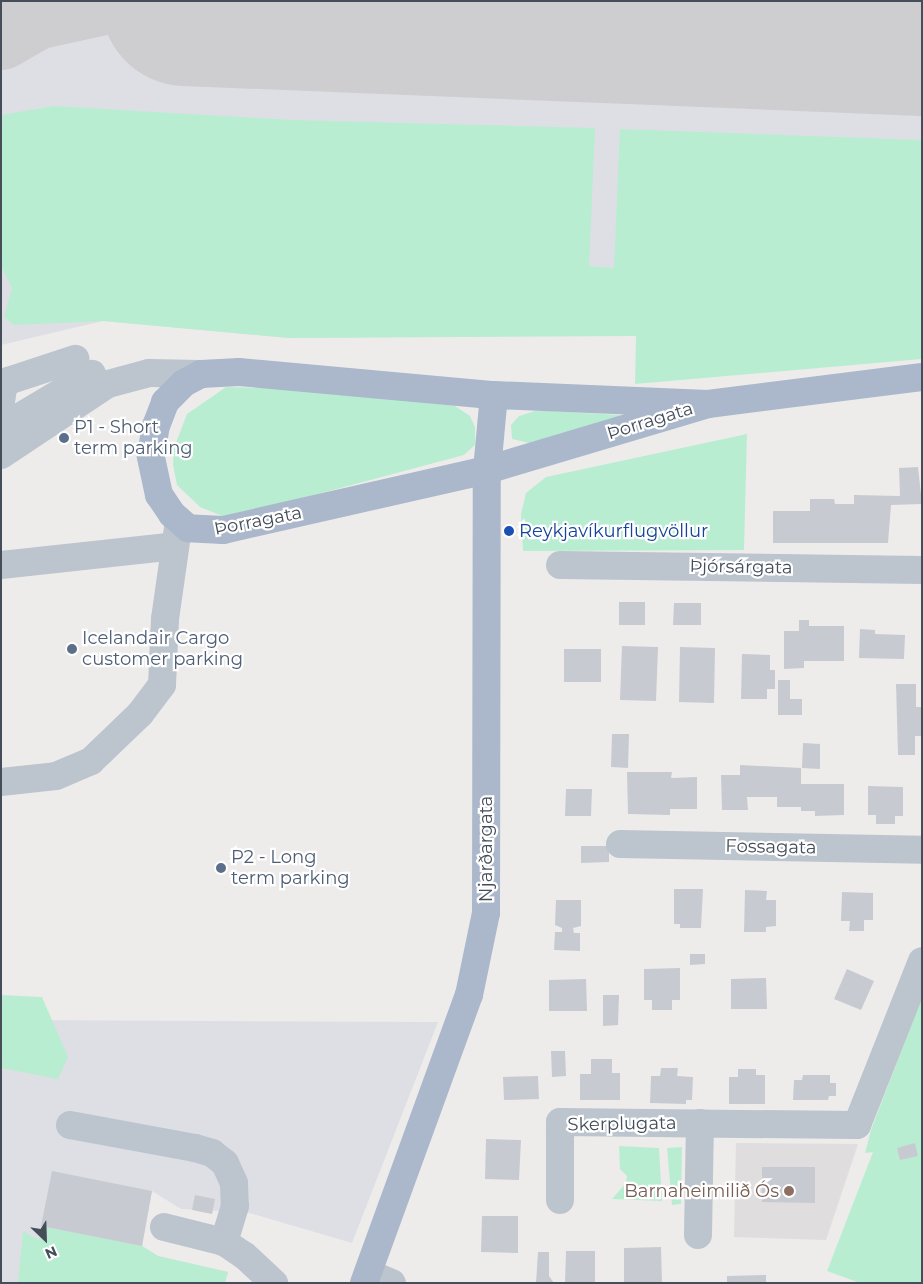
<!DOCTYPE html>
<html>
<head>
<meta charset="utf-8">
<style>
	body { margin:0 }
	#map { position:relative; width:923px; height:1284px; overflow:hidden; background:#eeeceb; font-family:Montserrat,sans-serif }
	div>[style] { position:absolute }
	.education>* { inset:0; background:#dfdddd }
	.airport>* { inset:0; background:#dddfe4 }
	.green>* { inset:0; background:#b9edd2 }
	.taxiway>* { height:68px; margin:-34px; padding:0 34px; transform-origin:34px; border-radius:34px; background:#ceced0 }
	.runway>* { height:169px; margin:-84.5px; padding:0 84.5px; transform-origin:84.5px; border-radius:84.5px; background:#ceced0 }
	.building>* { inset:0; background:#c8cad1 }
	.minor>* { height:28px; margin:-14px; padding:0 14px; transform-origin:14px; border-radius:14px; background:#bcc4ce }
	.major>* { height:28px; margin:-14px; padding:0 14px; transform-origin:14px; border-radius:14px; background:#abb8cb }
	.dots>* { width:14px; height:14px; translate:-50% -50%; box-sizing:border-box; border:2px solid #fff; border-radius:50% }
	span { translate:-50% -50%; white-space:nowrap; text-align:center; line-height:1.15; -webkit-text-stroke:4.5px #fff; paint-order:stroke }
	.street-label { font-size:18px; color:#444d58 }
	.service-label { font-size:18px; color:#4e5e75 }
	.left { translate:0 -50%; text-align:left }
	.transit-label { font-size:18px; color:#164399 }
	.education-label { font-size:18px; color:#785e54 }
	.right { translate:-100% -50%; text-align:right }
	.frame { position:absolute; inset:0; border:2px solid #444d58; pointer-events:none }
	.north { position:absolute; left:20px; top:1214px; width:50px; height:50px; -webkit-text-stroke:4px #fff; paint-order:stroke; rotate:156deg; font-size:14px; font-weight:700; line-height:20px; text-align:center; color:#444d58 }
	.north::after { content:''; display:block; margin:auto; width:18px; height:22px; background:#444d58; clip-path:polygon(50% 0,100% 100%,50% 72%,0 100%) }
</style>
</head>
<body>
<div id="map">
	<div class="education">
		<i style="clip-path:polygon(736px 1143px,858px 1144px,826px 1240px,734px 1237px)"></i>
	</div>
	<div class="airport">
		<i style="clip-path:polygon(1px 1px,922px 1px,922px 332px,289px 338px,103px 321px,1px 345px)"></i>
		<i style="clip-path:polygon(1px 1020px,438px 1022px,352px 1243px,246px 1212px,181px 1209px,152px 1191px,142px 1246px,158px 1256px,228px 1272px,225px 1283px,1px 1283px)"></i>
	</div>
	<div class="green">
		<i style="clip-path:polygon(54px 106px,292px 120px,595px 128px,589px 266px,614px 268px,620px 129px,922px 140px,922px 359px,635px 384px,636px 336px,289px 338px,103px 321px,14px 325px,4px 317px,12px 288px,1px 266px,1px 115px)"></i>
		<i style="clip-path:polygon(226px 387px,311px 389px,455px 406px,470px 416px,475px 427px,475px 445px,464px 455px,247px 513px,222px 516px,200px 507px,177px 485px,173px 465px,174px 448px,187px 414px)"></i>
		<i style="clip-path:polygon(535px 411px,551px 411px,636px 416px,529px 443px,512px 439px,511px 425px,519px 416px)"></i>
		<i style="clip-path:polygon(747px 434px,744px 550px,523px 551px,521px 514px,526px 493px,546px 477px)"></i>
		<i style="clip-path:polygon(1px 995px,42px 997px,68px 1057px,58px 1079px,1px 1068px)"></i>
		<i style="clip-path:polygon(922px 997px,922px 1283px,860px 1283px,827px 1271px,873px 1152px,865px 1153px,871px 1130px)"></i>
		<i style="clip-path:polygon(619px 1146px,659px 1148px,662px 1201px,612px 1199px,626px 1183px,627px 1176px,620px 1169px)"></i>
		<i style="clip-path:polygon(682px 1147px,681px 1204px,672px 1205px,667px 1148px)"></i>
		<i style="clip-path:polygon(41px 1226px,142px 1246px,158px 1256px,228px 1272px,225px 1283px,18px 1283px,23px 1231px,39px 1240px)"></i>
	</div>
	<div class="taxiway">
		<i style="left:1px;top:36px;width:39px;rotate:-30deg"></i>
		<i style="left:35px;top:16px;width:70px;rotate:-12.4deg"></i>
	</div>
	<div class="runway">
		<i style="left:185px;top:1px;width:738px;rotate:2.33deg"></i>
	</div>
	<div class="building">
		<i style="clip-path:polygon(918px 467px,922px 504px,891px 505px,888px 543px,773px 543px,773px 511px,810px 511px,810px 499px,834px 499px,835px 504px,854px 504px,854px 495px,900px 496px,899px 468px)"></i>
		<i style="clip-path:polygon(619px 602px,645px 602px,645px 625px,619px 625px)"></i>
		<i style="clip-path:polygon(674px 603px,701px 603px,701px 625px,673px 625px)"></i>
		<i style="clip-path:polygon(799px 620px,809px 620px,809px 626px,844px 626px,844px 661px,804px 661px,804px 668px,784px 669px,784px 631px,799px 631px)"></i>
		<i style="clip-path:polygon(860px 629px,875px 630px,875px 634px,905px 635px,904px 659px,859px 658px)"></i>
		<i style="clip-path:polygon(622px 646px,658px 647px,656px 701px,620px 700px)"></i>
		<i style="clip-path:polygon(680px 647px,715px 648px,714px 703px,679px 702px)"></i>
		<i style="clip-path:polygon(564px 649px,601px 649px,601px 682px,564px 682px)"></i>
		<i style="clip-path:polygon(742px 654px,770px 655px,770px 670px,775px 670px,775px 689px,767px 689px,767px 699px,741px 699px)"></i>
		<i style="clip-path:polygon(778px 680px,790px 680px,790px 699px,802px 699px,802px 715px,778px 715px)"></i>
		<i style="clip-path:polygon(896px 684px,916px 684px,916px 707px,922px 707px,922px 736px,915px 736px,915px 755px,898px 755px)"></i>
		<i style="clip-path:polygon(612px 734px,629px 734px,628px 768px,611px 767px)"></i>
		<i style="clip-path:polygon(803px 743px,820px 744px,820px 769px,802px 768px)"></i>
		<i style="clip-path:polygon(740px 765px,801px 768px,801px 784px,844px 784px,844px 815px,815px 816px,815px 811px,801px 811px,801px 807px,777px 807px,777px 797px,747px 797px,748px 810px,722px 810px,721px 775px,740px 775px)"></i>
		<i style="clip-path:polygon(627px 772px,672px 772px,671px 778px,697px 777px,697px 809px,670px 809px,670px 815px,628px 814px)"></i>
		<i style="clip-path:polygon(868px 786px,903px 787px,903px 816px,895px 816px,895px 824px,876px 824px,876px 815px,868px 815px)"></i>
		<i style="clip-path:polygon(566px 789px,592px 789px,591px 816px,565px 816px)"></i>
		<i style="clip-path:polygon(581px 846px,609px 846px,609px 862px,581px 863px)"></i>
		<i style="clip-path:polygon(674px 889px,703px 889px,701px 928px,680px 928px,680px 924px,674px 924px)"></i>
		<i style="clip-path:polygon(745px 890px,767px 891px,766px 900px,776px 900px,776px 926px,766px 927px,766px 932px,744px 932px)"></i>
		<i style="clip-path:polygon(842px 892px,873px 893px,873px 920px,864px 920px,864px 931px,849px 931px,850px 921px,841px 921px)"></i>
		<i style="clip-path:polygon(556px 900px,581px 900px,581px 926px,573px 928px,574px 933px,580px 933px,580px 951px,554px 950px,555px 932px,562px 932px,562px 928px,555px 925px)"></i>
		<i style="clip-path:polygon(690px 954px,705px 954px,705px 964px,690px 965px)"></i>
		<i style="clip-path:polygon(680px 968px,680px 1000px,672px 1000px,672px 1010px,652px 1010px,652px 1000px,644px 1000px,644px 969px)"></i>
		<i style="clip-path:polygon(847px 969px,874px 981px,861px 1010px,834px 999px)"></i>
		<i style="clip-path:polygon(766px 978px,767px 1009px,731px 1009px,731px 979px)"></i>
		<i style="clip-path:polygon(586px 979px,587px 1011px,549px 1011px,549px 980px)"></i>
		<i style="clip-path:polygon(603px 995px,619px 995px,618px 1025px,603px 1026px)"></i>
		<i style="clip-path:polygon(551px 1051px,565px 1051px,566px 1076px,552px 1077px)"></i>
		<i style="clip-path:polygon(591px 1059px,612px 1059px,612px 1073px,620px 1073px,620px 1100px,580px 1100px,580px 1074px,591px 1074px)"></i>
		<i style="clip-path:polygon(661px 1068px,678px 1068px,677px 1076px,693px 1077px,692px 1100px,686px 1100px,686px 1104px,650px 1103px,651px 1076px,660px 1076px)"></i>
		<i style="clip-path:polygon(738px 1069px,756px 1069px,756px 1075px,765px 1075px,765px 1104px,729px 1104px,729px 1077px,738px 1077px)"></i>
		<i style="clip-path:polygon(803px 1075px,830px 1075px,830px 1083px,836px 1083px,836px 1096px,829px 1096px,828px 1100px,793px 1100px,794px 1080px,802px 1080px)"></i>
		<i style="clip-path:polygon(538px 1076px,539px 1099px,504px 1100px,503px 1077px)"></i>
		<i style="clip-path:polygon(486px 1139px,521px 1140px,519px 1180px,485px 1179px)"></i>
		<i style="clip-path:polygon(915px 1143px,918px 1156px,900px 1160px,897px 1148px)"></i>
		<i style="clip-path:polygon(762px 1167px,815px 1167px,815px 1203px,762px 1202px)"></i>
		<i style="clip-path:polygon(52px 1171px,152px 1191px,142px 1246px,41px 1226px)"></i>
		<i style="clip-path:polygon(195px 1195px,215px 1199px,212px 1214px,192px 1210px)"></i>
		<i style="clip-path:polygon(482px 1216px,518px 1216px,518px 1253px,481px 1252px)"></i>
		<i style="clip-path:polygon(661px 1247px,662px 1283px,624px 1282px,624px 1248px)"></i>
		<i style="clip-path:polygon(566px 1251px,595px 1251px,595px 1283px,565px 1283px)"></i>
		<i style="clip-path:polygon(538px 1252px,549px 1252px,549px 1276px,554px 1283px,536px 1283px)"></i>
		<i style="clip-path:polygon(766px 1275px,766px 1283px,727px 1283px,727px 1276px)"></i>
	</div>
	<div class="minor">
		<i style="left:1px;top:402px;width:14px;rotate:-82deg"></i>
		<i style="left:3px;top:388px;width:9px;rotate:-54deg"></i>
		<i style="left:8px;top:381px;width:71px;rotate:-18.2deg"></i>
		<i style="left:1px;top:428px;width:106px;rotate:-30.7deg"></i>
		<i style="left:1px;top:455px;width:128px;rotate:-33.6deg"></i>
		<i style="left:108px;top:384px;width:42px;rotate:-15deg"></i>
		<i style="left:149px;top:373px;width:52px;rotate:1.1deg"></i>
		<i style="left:1px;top:565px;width:175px;rotate:-6.2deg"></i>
		<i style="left:560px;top:565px;width:362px;rotate:0.8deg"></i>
		<i style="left:1px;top:782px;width:55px;rotate:-6.2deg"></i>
		<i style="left:56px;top:776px;width:38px;rotate:-23deg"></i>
		<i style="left:91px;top:761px;width:68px;rotate:-43.8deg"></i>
		<i style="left:140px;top:714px;width:36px;rotate:-53deg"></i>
		<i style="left:162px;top:685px;width:66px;rotate:-87.4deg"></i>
		<i style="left:165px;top:619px;width:99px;rotate:-81.9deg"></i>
		<i style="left:620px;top:844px;width:302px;rotate:1.1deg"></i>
		<i style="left:70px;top:1125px;width:127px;rotate:10.4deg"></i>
		<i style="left:195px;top:1148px;width:18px;rotate:16deg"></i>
		<i style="left:212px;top:1153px;width:16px;rotate:38deg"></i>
		<i style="left:225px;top:1163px;width:22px;rotate:66deg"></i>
		<i style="left:234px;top:1183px;width:23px;rotate:88deg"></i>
		<i style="left:235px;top:1206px;width:38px;rotate:107deg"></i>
		<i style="left:560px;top:1200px;width:78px;rotate:-90deg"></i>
		<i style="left:560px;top:1122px;width:297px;rotate:0.6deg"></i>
		<i style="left:857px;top:1125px;width:176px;rotate:-68.4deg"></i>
		<i style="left:164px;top:1227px;width:62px;rotate:14deg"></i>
		<i style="left:224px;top:1242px;width:25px;rotate:34deg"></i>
		<i style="left:245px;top:1256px;width:40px;rotate:43deg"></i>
		<i style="left:698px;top:1235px;width:112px;rotate:-89deg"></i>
		<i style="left:368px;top:1273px;width:26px;rotate:23deg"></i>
	</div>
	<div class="major">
		<i style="left:708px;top:404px;width:231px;rotate:163.4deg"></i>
		<i style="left:487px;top:470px;width:271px;rotate:167.2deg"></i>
		<i style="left:223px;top:530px;width:35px;rotate:-177deg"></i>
		<i style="left:188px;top:528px;width:21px;rotate:-139deg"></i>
		<i style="left:172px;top:514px;width:23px;rotate:-124deg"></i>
		<i style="left:159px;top:495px;width:40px;rotate:-102deg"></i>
		<i style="left:151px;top:456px;width:30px;rotate:-81deg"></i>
		<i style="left:156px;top:426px;width:26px;rotate:-69deg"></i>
		<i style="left:165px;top:402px;width:27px;rotate:-45deg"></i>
		<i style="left:184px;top:383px;width:19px;rotate:-28deg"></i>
		<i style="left:201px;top:374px;width:38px;rotate:-3deg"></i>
		<i style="left:239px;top:372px;width:256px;rotate:5.2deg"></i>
		<i style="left:494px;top:395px;width:214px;rotate:2.4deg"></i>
		<i style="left:708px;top:404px;width:216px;rotate:-7.2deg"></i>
		<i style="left:364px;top:1283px;width:307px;rotate:-70deg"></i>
		<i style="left:469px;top:995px;width:84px;rotate:-78.3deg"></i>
		<i style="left:486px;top:913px;width:443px;rotate:-89.9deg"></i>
		<i style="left:487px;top:470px;width:75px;rotate:-84.7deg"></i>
	</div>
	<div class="dots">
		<i style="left:64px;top:438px;background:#5c6f8a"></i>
		<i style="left:509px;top:531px;background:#1a4fb4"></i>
		<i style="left:72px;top:649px;background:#5c6f8a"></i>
		<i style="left:221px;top:868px;background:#5c6f8a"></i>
		<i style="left:789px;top:1191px;background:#8d6e63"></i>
	</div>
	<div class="street-label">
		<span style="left:650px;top:421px;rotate:-17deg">Þorragata</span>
		<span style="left:258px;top:521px;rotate:-11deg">Þorragata</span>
		<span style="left:741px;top:567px;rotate:1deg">Þjórsárgata</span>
		<span style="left:771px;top:847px;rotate:1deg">Fossagata</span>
		<span style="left:486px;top:849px;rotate:-90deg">Njarðargata</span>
		<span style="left:622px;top:1124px;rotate:-1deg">Skerplugata</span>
	</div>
	<div class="service-label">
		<span class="left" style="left:74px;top:438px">P1 - Short<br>term parking</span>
		<span class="left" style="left:82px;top:649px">Icelandair Cargo<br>customer parking</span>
		<span class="left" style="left:231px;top:868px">P2 - Long<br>term parking</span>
	</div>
	<div class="transit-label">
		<span class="left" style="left:519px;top:531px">Reykjavíkurflugvöllur</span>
	</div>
	<div class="education-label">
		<span class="right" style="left:779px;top:1191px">Barnaheimilið Ós</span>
	</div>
	<div class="frame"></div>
	<div class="north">N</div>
</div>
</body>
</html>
